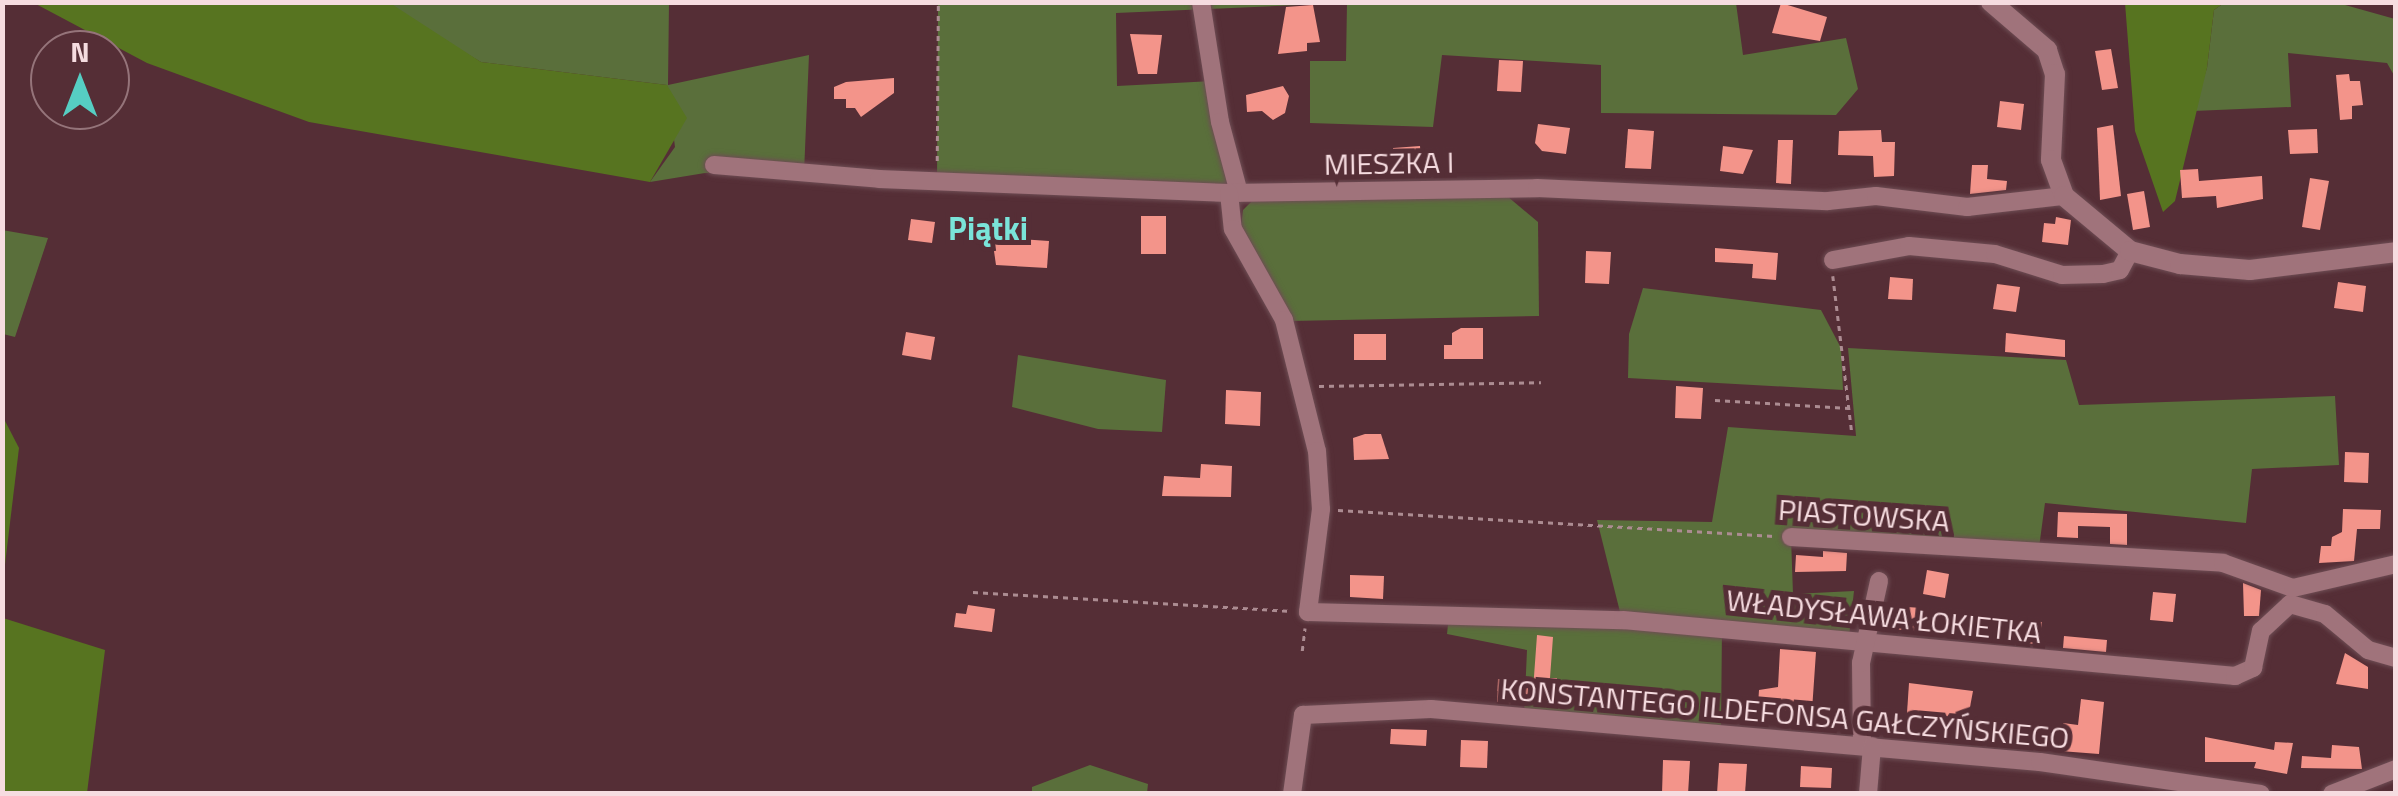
<!DOCTYPE html>
<html>
<head>
<meta charset="utf-8">
<style>
	body { margin:0 }
	#map { position:relative; width:2398px; height:796px; overflow:hidden; background:#552e36; font-family:"Titillium Web",sans-serif }
	div>[style] { position:absolute }
	.green>* { inset:0; background:#5a6f3b }
	.forest>* { inset:0; background:#577420 }
	.building>* { inset:0; background:#f3948a }
	.path>* { height:2.5px; margin-top:-1.25px; transform-origin:0; background:repeating-linear-gradient(90deg,#ac8c92 0 5px,transparent 0 10px) }
	.roads { filter:drop-shadow(0 0 2px #6e4d54) drop-shadow(0 0 2px #6e4d54) }
	.minor>* { height:18px; margin:-9px; padding:0 9px; transform-origin:9px; border-radius:9px; background:#a0737b }
	.tertiary>* { height:20px; margin:-10px; padding:0 10px; transform-origin:10px; border-radius:10px; background:#a0737b }
	span { translate:-50% -50%; white-space:nowrap; text-align:center; line-height:1.15; -webkit-text-stroke:10px #552e36; paint-order:stroke }
	.street-label { font-size:30px; color:#f6dce0 }
	.neighbourhood-label { font-size:32px; color:#7ae4d9; font-weight:700 }
	.frame { position:absolute; inset:0; border:5px solid #f6dce0; pointer-events:none }
	.north { position:absolute; left:30px; top:30px; width:100px; height:100px; box-sizing:border-box; background:#552e36; border:2px solid #95747a; border-radius:50%; rotate:0deg; font-size:28px; font-weight:700; line-height:40px; text-align:center; color:#f6dce0 }
	.north::after { content:''; display:block; margin:auto; width:35px; height:45px; background:#56cec3; clip-path:polygon(50% 0,100% 100%,50% 72%,0 100%) }
</style>
</head>
<body>
<div id="map">
	<div class="green">
		<i style="clip-path:polygon(382px 3px,669px 3px,668px 85px,809px 55px,804px 173px,705px 173px,650px 182px,675px 147px,667px 85px,481px 62px)"></i>
		<i style="clip-path:polygon(938px 3px,1343px 3px,1116px 13px,1117px 86px,1213px 81px,1239px 179px,1229px 193px,937px 182px)"></i>
		<i style="clip-path:polygon(1347px 3px,1736px 3px,1743px 55px,1846px 38px,1858px 89px,1836px 115px,1601px 113px,1601px 65px,1442px 55px,1433px 127px,1310px 123px,1310px 61px,1346px 61px)"></i>
		<i style="clip-path:polygon(2224px 3px,2338px 3px,2395px 19px,2395px 77px,2387px 63px,2288px 53px,2291px 107px,2193px 111px,2207px 68px,2214px 10px)"></i>
		<i style="clip-path:polygon(1507px 196px,1538px 222px,1539px 316px,1290px 321px,1241px 226px,1243px 210px,1255px 198px)"></i>
		<i style="clip-path:polygon(2px 230px,48px 238px,15px 337px,3px 334px)"></i>
		<i style="clip-path:polygon(1643px 288px,1821px 310px,1841px 348px,1843px 390px,1628px 378px,1629px 334px)"></i>
		<i style="clip-path:polygon(1848px 348px,2066px 360px,2079px 405px,2335px 396px,2339px 465px,2252px 469px,2246px 523px,2045px 503px,2038px 555px,1791px 537px,1793px 594px,1854px 591px,1849px 637px,1722px 627px,1721px 732px,1524px 717px,1527px 650px,1447px 634px,1449px 615px,1622px 620px,1597px 520px,1712px 522px,1728px 427px,1856px 436px)"></i>
		<i style="clip-path:polygon(1018px 355px,1166px 380px,1162px 432px,1098px 429px,1012px 407px)"></i>
		<i style="clip-path:polygon(1090px 765px,1148px 784px,1147px 793px,1032px 793px,1032px 787px)"></i>
	</div>
	<div class="forest">
		<i style="clip-path:polygon(34px 3px,390px 3px,481px 62px,667px 85px,687px 118px,650px 182px,309px 122px,147px 63px)"></i>
		<i style="clip-path:polygon(2125px 3px,2224px 3px,2214px 10px,2207px 68px,2175px 201px,2163px 212px,2135px 131px)"></i>
		<i style="clip-path:polygon(3px 417px,19px 448px,3px 581px)"></i>
		<i style="clip-path:polygon(3px 618px,105px 650px,87px 793px,3px 793px)"></i>
	</div>
	<div class="building">
		<i style="clip-path:polygon(1781px 3px,1827px 17px,1820px 41px,1772px 33px)"></i>
		<i style="clip-path:polygon(1313px 5px,1320px 42px,1307px 43px,1307px 51px,1278px 54px,1286px 7px)"></i>
		<i style="clip-path:polygon(1130px 34px,1162px 35px,1157px 74px,1138px 74px)"></i>
		<i style="clip-path:polygon(2111px 49px,2118px 88px,2102px 90px,2095px 51px)"></i>
		<i style="clip-path:polygon(1499px 60px,1523px 61px,1521px 92px,1497px 91px)"></i>
		<i style="clip-path:polygon(2349px 74px,2350px 81px,2360px 81px,2363px 105px,2352px 106px,2352px 119px,2340px 120px,2336px 75px)"></i>
		<i style="clip-path:polygon(894px 78px,894px 93px,861px 117px,855px 108px,846px 108px,846px 99px,834px 99px,834px 87px,846px 82px)"></i>
		<i style="clip-path:polygon(1283px 86px,1289px 96px,1285px 113px,1273px 120px,1262px 111px,1247px 112px,1246px 95px)"></i>
		<i style="clip-path:polygon(2000px 101px,2024px 104px,2021px 130px,1997px 127px)"></i>
		<i style="clip-path:polygon(1538px 124px,1570px 128px,1566px 154px,1542px 151px,1535px 143px)"></i>
		<i style="clip-path:polygon(2113px 125px,2121px 196px,2100px 200px,2097px 128px)"></i>
		<i style="clip-path:polygon(1628px 129px,1654px 131px,1651px 169px,1625px 168px)"></i>
		<i style="clip-path:polygon(2317px 129px,2318px 153px,2290px 154px,2288px 130px)"></i>
		<i style="clip-path:polygon(1881px 130px,1882px 142px,1895px 142px,1894px 176px,1874px 177px,1873px 156px,1838px 155px,1839px 131px)"></i>
		<i style="clip-path:polygon(1778px 140px,1793px 140px,1791px 184px,1776px 183px)"></i>
		<i style="clip-path:polygon(1420px 146px,1422px 173px,1395px 175px,1393px 148px)"></i>
		<i style="clip-path:polygon(1723px 146px,1753px 150px,1743px 174px,1720px 171px)"></i>
		<i style="clip-path:polygon(1972px 165px,1988px 165px,1987px 179px,2007px 181px,2006px 190px,1970px 194px)"></i>
		<i style="clip-path:polygon(2198px 169px,2199px 181px,2262px 176px,2263px 199px,2217px 208px,2216px 196px,2182px 198px,2180px 170px)"></i>
		<i style="clip-path:polygon(2310px 178px,2329px 181px,2320px 230px,2302px 227px)"></i>
		<i style="clip-path:polygon(2144px 191px,2150px 227px,2133px 230px,2127px 194px)"></i>
		<i style="clip-path:polygon(1141px 216px,1166px 216px,1166px 254px,1141px 254px)"></i>
		<i style="clip-path:polygon(2056px 217px,2071px 220px,2068px 245px,2042px 242px,2044px 223px,2055px 224px)"></i>
		<i style="clip-path:polygon(911px 219px,935px 222px,932px 243px,908px 240px)"></i>
		<i style="clip-path:polygon(992px 237px,1049px 241px,1047px 268px,996px 265px)"></i>
		<i style="clip-path:polygon(1715px 248px,1778px 253px,1776px 280px,1752px 278px,1753px 264px,1715px 262px)"></i>
		<i style="clip-path:polygon(1586px 251px,1611px 252px,1609px 284px,1585px 283px)"></i>
		<i style="clip-path:polygon(1890px 277px,1913px 279px,1912px 300px,1888px 299px)"></i>
		<i style="clip-path:polygon(2338px 282px,2366px 286px,2363px 312px,2334px 308px)"></i>
		<i style="clip-path:polygon(1997px 284px,2020px 287px,2016px 312px,1993px 309px)"></i>
		<i style="clip-path:polygon(1461px 328px,1483px 328px,1483px 359px,1444px 359px,1444px 345px,1452px 345px,1452px 333px)"></i>
		<i style="clip-path:polygon(906px 332px,935px 337px,931px 360px,902px 355px)"></i>
		<i style="clip-path:polygon(2006px 333px,2065px 340px,2065px 357px,2005px 352px)"></i>
		<i style="clip-path:polygon(1354px 334px,1386px 334px,1386px 360px,1354px 360px)"></i>
		<i style="clip-path:polygon(1676px 386px,1703px 388px,1701px 419px,1675px 418px)"></i>
		<i style="clip-path:polygon(1226px 390px,1261px 392px,1260px 426px,1225px 424px)"></i>
		<i style="clip-path:polygon(1365px 434px,1381px 434px,1389px 459px,1354px 460px,1353px 438px)"></i>
		<i style="clip-path:polygon(2345px 452px,2369px 453px,2368px 483px,2344px 482px)"></i>
		<i style="clip-path:polygon(1201px 464px,1232px 466px,1231px 497px,1162px 496px,1164px 476px,1200px 478px)"></i>
		<i style="clip-path:polygon(2343px 509px,2381px 510px,2380px 529px,2357px 529px,2354px 561px,2319px 563px,2321px 546px,2331px 546px,2332px 537px,2342px 532px)"></i>
		<i style="clip-path:polygon(2058px 512px,2127px 514px,2127px 545px,2110px 544px,2110px 527px,2078px 526px,2078px 538px,2057px 537px)"></i>
		<i style="clip-path:polygon(1823px 551px,1847px 553px,1846px 571px,1795px 572px,1796px 555px,1823px 557px)"></i>
		<i style="clip-path:polygon(1927px 570px,1949px 574px,1945px 598px,1923px 594px)"></i>
		<i style="clip-path:polygon(1350px 575px,1384px 576px,1383px 599px,1350px 597px)"></i>
		<i style="clip-path:polygon(2243px 583px,2261px 590px,2259px 616px,2244px 616px)"></i>
		<i style="clip-path:polygon(2153px 592px,2176px 594px,2173px 622px,2150px 620px)"></i>
		<i style="clip-path:polygon(968px 605px,995px 609px,992px 632px,954px 627px,956px 613px,966px 614px)"></i>
		<i style="clip-path:polygon(1892px 606px,1922px 608px,1916px 631px,1891px 629px)"></i>
		<i style="clip-path:polygon(2013px 620px,2042px 622px,2040px 644px,2012px 643px)"></i>
		<i style="clip-path:polygon(1537px 635px,1553px 637px,1550px 678px,1557px 678px,1556px 692px,1533px 690px)"></i>
		<i style="clip-path:polygon(2064px 636px,2107px 640px,2106px 652px,2063px 648px)"></i>
		<i style="clip-path:polygon(1780px 649px,1816px 652px,1811px 725px,1788px 724px,1789px 711px,1758px 705px,1759px 690px,1778px 687px)"></i>
		<i style="clip-path:polygon(2345px 653px,2368px 667px,2368px 689px,2336px 684px)"></i>
		<i style="clip-path:polygon(1498px 679px,1529px 681px,1527px 705px,1497px 702px)"></i>
		<i style="clip-path:polygon(1909px 683px,1973px 691px,1968px 718px,1907px 713px)"></i>
		<i style="clip-path:polygon(2081px 699px,2104px 702px,2099px 754px,2060px 751px,2063px 723px,2078px 725px)"></i>
		<i style="clip-path:polygon(1391px 729px,1427px 730px,1426px 746px,1390px 744px)"></i>
		<i style="clip-path:polygon(2205px 737px,2274px 750px,2275px 742px,2293px 743px,2287px 774px,2254px 768px,2256px 762px,2205px 762px)"></i>
		<i style="clip-path:polygon(1461px 740px,1488px 741px,1487px 768px,1460px 767px)"></i>
		<i style="clip-path:polygon(2332px 745px,2359px 747px,2362px 769px,2301px 768px,2302px 756px,2331px 758px)"></i>
		<i style="clip-path:polygon(1663px 760px,1690px 761px,1688px 794px,1662px 794px)"></i>
		<i style="clip-path:polygon(1719px 763px,1747px 764px,1745px 794px,1717px 794px)"></i>
		<i style="clip-path:polygon(1801px 766px,1832px 768px,1831px 788px,1800px 787px)"></i>
	</div>
	<div class="path">
		<i style="left:937px;top:161px;width:159px;rotate:-89.6deg"></i>
		<i style="left:1833px;top:276px;width:158px;rotate:83.1deg"></i>
		<i style="left:1319px;top:386px;width:222px;rotate:-1deg"></i>
		<i style="left:1715px;top:400px;width:134px;rotate:3.4deg"></i>
		<i style="left:1338px;top:510px;width:437px;rotate:3.4deg"></i>
		<i style="left:973px;top:592px;width:319px;rotate:3.4deg"></i>
		<i style="left:1302px;top:651px;width:23px;rotate:-83deg"></i>
	</div>
	<div class="roads">
		<div class="minor">
			<i style="left:1201px;top:2px;width:121px;rotate:81deg"></i>
			<i style="left:1220px;top:122px;width:73px;rotate:75deg"></i>
			<i style="left:714px;top:165px;width:166px;rotate:4.8deg"></i>
			<i style="left:879px;top:179px;width:350px;rotate:2.3deg"></i>
			<i style="left:1229px;top:193px;width:308px;rotate:-0.9deg"></i>
			<i style="left:1537px;top:188px;width:291px;rotate:2.6deg"></i>
			<i style="left:1828px;top:201px;width:48px;rotate:-5.9deg"></i>
			<i style="left:1876px;top:196px;width:92px;rotate:6.9deg"></i>
			<i style="left:1967px;top:207px;width:98px;rotate:-6.5deg"></i>
			<i style="left:1229px;top:193px;width:36px;rotate:84deg"></i>
			<i style="left:1233px;top:229px;width:104px;rotate:60.7deg"></i>
			<i style="left:1284px;top:320px;width:135px;rotate:75.9deg"></i>
			<i style="left:1317px;top:451px;width:58px;rotate:86.1deg"></i>
			<i style="left:1321px;top:509px;width:104px;rotate:97.2deg"></i>
			<i style="left:1308px;top:612px;width:315px;rotate:1.5deg"></i>
			<i style="left:1623px;top:620px;width:615px;rotate:5.23deg"></i>
			<i style="left:2235px;top:676px;width:20px;rotate:-24deg"></i>
			<i style="left:2253px;top:668px;width:38px;rotate:-78deg"></i>
			<i style="left:2261px;top:631px;width:40px;rotate:-43deg"></i>
			<i style="left:2290px;top:604px;width:36px;rotate:16deg"></i>
			<i style="left:2325px;top:614px;width:56px;rotate:39.9deg"></i>
			<i style="left:2368px;top:650px;width:29px;rotate:16deg"></i>
			<i style="left:1833px;top:260px;width:77px;rotate:-10.4deg"></i>
			<i style="left:1909px;top:246px;width:86px;rotate:5.3deg"></i>
			<i style="left:1995px;top:254px;width:70px;rotate:17.4deg"></i>
			<i style="left:2062px;top:275px;width:41px;rotate:-1.4deg"></i>
			<i style="left:2103px;top:274px;width:17px;rotate:-13deg"></i>
			<i style="left:2120px;top:270px;width:21px;rotate:-62deg"></i>
			<i style="left:1791px;top:537px;width:433px;rotate:3.4deg"></i>
			<i style="left:2223px;top:563px;width:74px;rotate:19.7deg"></i>
			<i style="left:2293px;top:588px;width:106px;rotate:-13.1deg"></i>
			<i style="left:1862px;top:745px;width:82px;rotate:-90.7deg"></i>
			<i style="left:1861px;top:663px;width:84px;rotate:-77.6deg"></i>
			<i style="left:1292px;top:794px;width:80px;rotate:-82.1deg"></i>
			<i style="left:1303px;top:715px;width:128px;rotate:-2.7deg"></i>
			<i style="left:1431px;top:709px;width:611px;rotate:4.97deg"></i>
			<i style="left:2040px;top:762px;width:223px;rotate:8.2deg"></i>
			<i style="left:1868px;top:794px;width:48px;rotate:-85.2deg"></i>
			<i style="left:2332px;top:794px;width:69px;rotate:-21.3deg"></i>
		</div>
		<div class="tertiary">
			<i style="left:1991px;top:2px;width:74px;rotate:40.6deg"></i>
			<i style="left:2047px;top:50px;width:25px;rotate:72deg"></i>
			<i style="left:2055px;top:74px;width:86px;rotate:92.7deg"></i>
			<i style="left:2051px;top:160px;width:38px;rotate:70deg"></i>
			<i style="left:2064px;top:196px;width:86px;rotate:39.8deg"></i>
			<i style="left:2130px;top:251px;width:52px;rotate:14.6deg"></i>
			<i style="left:2180px;top:264px;width:70px;rotate:4.9deg"></i>
			<i style="left:2250px;top:270px;width:147px;rotate:-7deg"></i>
		</div>
	</div>
	<div class="street-label">
		<span style="left:1389px;top:163px;rotate:-1deg">MIESZKA I</span>
		<span style="left:1864px;top:515px;rotate:4deg">PIASTOWSKA</span>
		<span style="left:1884px;top:616px;rotate:6deg">WŁADYSŁAWA ŁOKIETKA</span>
		<span style="left:1785px;top:713px;rotate:5deg">KONSTANTEGO ILDEFONSA GAŁCZYŃSKIEGO</span>
	</div>
	<div class="neighbourhood-label">
		<span style="left:988px;top:228px">Piątki</span>
	</div>
	<div class="frame"></div>
	<div class="north">N</div>
</div>
</body>
</html>
